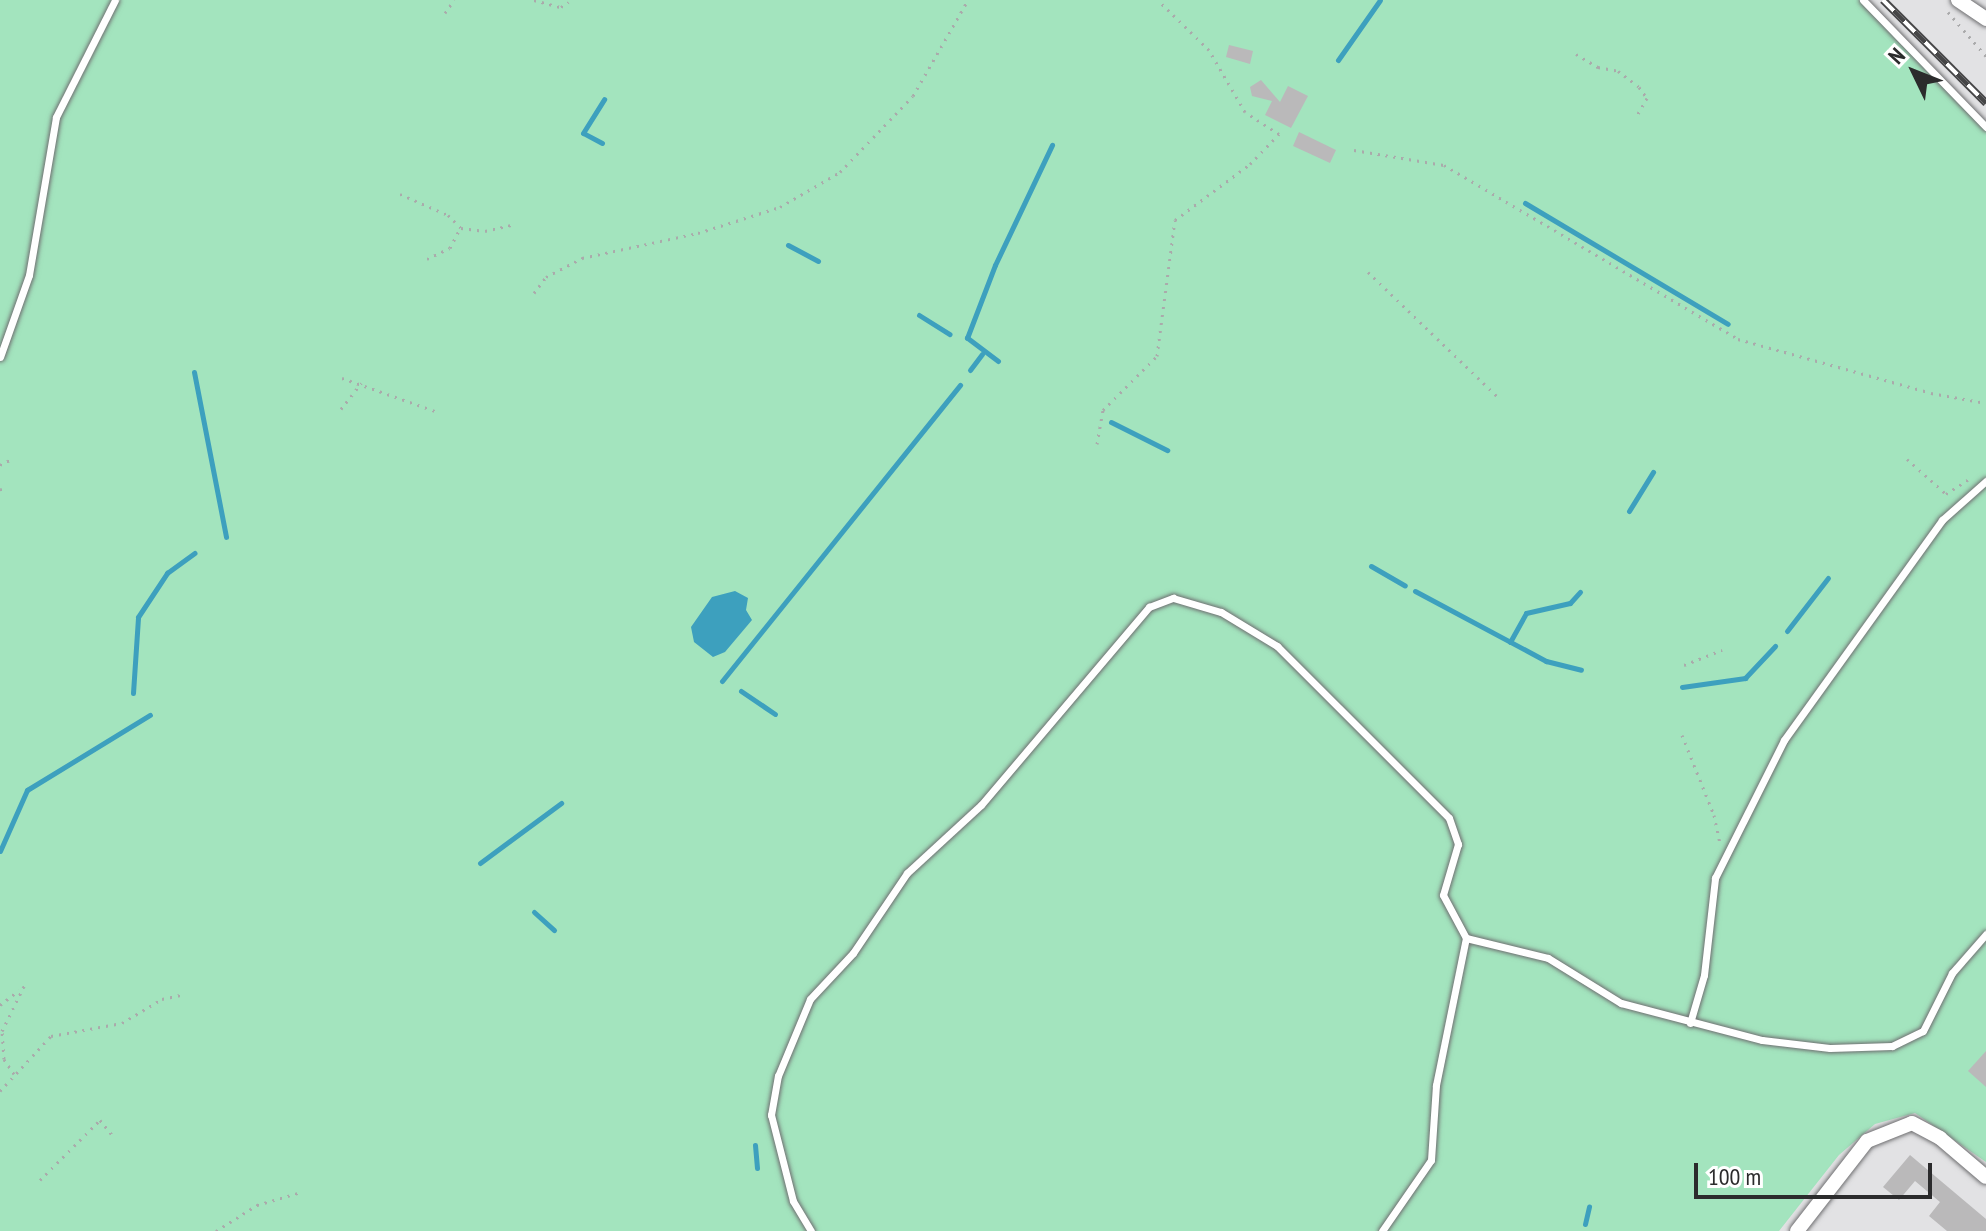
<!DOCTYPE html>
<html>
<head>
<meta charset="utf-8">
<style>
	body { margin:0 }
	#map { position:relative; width:1986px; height:1231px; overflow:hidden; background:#e2e2e4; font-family:"PT Sans Narrow",sans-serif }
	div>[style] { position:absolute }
	.green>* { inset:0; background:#a3e4be }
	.water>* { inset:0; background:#3da0be }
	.stream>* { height:5px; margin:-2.5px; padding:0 2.5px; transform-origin:2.5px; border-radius:2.5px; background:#3da0be }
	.building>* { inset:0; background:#bab9ba }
	.path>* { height:3px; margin-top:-1.5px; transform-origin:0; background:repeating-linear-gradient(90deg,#aaaaab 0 2px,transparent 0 8px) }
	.roads { filter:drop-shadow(0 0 2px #6f6f71) drop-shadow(0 0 2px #6f6f71) }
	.service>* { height:7px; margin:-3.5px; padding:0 3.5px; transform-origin:3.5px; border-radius:3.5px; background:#fff }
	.minor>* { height:14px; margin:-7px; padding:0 7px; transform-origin:7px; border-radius:7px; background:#fff }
	.rail>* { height:8px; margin-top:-4px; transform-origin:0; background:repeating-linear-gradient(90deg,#fff 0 15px,#464647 0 30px); box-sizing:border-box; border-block:2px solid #464647 }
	span { translate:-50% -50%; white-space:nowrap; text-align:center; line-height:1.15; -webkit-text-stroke:6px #fff; paint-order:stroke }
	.north { position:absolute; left:1874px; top:32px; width:80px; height:80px; -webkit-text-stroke:6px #fff; paint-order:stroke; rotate:313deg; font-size:22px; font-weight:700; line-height:32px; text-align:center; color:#2b2b2c }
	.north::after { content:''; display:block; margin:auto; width:28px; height:36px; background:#2b2b2c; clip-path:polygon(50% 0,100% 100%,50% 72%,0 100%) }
	.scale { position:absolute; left:1694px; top:1163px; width:238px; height:36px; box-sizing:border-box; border:4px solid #2b2b2c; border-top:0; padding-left:10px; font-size:24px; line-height:28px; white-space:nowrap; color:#2b2b2c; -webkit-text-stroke:6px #fff; paint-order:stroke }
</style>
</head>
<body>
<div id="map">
	<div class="green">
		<i style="clip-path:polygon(0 0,1866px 0,1986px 122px,1986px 1162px,1915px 1113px,1875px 1124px,1839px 1155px,1779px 1231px,0 1231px)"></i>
	</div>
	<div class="water">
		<i style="clip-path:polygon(735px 591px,748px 598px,746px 610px,752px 620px,725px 652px,713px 657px,694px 642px,691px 627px,712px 597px)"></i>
	</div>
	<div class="stream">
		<i style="left:1338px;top:60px;width:73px;rotate:-55deg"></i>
		<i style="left:602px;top:143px;width:21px;rotate:-152deg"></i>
		<i style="left:583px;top:133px;width:40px;rotate:-58deg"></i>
		<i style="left:1525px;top:203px;width:236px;rotate:30.8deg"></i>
		<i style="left:788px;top:245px;width:34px;rotate:28deg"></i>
		<i style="left:919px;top:315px;width:36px;rotate:32deg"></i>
		<i style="left:998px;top:361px;width:39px;rotate:-143deg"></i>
		<i style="left:967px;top:338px;width:78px;rotate:-69deg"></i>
		<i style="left:995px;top:265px;width:133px;rotate:-64.6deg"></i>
		<i style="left:970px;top:370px;width:20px;rotate:-53deg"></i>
		<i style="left:194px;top:372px;width:168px;rotate:79deg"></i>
		<i style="left:1111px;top:422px;width:63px;rotate:26.6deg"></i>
		<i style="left:1629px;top:511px;width:46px;rotate:-58.4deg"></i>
		<i style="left:1371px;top:566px;width:39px;rotate:30deg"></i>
		<i style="left:1415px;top:591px;width:149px;rotate:28.1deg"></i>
		<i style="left:1546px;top:661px;width:36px;rotate:14deg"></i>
		<i style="left:1787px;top:631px;width:67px;rotate:-52.3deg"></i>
		<i style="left:1510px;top:642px;width:33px;rotate:-61deg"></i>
		<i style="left:1526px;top:613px;width:45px;rotate:-12.8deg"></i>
		<i style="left:1570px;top:603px;width:15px;rotate:-48deg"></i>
		<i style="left:722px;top:681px;width:380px;rotate:-51.2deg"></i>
		<i style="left:1682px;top:687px;width:64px;rotate:-8.1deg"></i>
		<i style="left:1745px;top:678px;width:44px;rotate:-46.8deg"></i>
		<i style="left:741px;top:691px;width:41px;rotate:34.1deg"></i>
		<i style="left:133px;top:693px;width:76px;rotate:-86.2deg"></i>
		<i style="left:138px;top:617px;width:53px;rotate:-56.6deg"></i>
		<i style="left:167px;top:573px;width:34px;rotate:-36deg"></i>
		<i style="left:0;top:851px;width:67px;rotate:-66.1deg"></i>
		<i style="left:27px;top:790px;width:144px;rotate:-31.4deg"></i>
		<i style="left:480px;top:863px;width:101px;rotate:-36.5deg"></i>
		<i style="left:534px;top:912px;width:27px;rotate:42deg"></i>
		<i style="left:755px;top:1145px;width:23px;rotate:85deg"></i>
		<i style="left:1585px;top:1224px;width:18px;rotate:-77deg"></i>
	</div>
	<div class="building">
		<i style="clip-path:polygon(1229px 45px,1253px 51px,1250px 64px,1226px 57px)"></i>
		<i style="clip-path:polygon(1261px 80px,1280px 102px,1288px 86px,1308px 96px,1291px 128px,1265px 115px,1272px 101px,1252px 96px,1250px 87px)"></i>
		<i style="clip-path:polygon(1299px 132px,1336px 150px,1330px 163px,1293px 146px)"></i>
		<i style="clip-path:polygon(1986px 1051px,1986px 1087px,1968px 1071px)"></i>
		<i style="clip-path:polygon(1910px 1155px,1986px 1219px,1986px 1231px,1947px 1231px,1929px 1216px,1940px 1202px,1915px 1181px,1899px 1200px,1883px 1187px)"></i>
	</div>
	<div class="path">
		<i style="left:534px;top:0;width:28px;rotate:15deg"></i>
		<i style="left:561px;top:7px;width:9px;rotate:-32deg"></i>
		<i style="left:1948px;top:12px;width:58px;rotate:49.2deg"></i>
		<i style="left:445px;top:13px;width:16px;rotate:-55deg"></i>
		<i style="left:1576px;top:54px;width:26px;rotate:31deg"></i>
		<i style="left:1598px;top:67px;width:20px;rotate:11deg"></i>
		<i style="left:1618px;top:71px;width:26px;rotate:37deg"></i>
		<i style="left:1639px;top:87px;width:14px;rotate:54deg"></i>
		<i style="left:1647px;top:98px;width:20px;rotate:120deg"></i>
		<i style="left:1354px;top:150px;width:91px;rotate:9.5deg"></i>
		<i style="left:1444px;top:165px;width:342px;rotate:30.6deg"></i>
		<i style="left:1738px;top:339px;width:200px;rotate:15.6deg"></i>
		<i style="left:1931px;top:393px;width:56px;rotate:10.3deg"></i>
		<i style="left:400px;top:194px;width:52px;rotate:23.6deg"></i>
		<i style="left:448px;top:215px;width:18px;rotate:45deg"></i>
		<i style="left:461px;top:228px;width:24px;rotate:7deg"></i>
		<i style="left:485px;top:231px;width:27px;rotate:-13deg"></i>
		<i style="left:427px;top:259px;width:25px;rotate:-26deg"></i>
		<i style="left:450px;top:248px;width:22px;rotate:-63deg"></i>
		<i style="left:1368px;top:272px;width:179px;rotate:43.9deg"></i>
		<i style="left:534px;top:293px;width:20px;rotate:-53deg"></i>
		<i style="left:546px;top:277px;width:41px;rotate:-27.8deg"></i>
		<i style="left:582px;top:258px;width:119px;rotate:-12.2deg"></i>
		<i style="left:698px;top:233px;width:86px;rotate:-17.6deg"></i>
		<i style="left:780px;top:207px;width:69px;rotate:-30.3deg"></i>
		<i style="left:840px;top:172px;width:105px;rotate:-46.2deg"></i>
		<i style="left:913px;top:96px;width:111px;rotate:-60.2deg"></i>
		<i style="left:342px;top:378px;width:102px;rotate:19.5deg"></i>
		<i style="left:341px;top:409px;width:33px;rotate:-52deg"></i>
		<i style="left:1097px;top:444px;width:35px;rotate:-80deg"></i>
		<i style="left:1103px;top:410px;width:76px;rotate:-45deg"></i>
		<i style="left:1157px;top:356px;width:137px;rotate:-82.5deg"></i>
		<i style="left:1175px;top:220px;width:94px;rotate:-36.7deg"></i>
		<i style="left:1250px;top:164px;width:42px;rotate:-46deg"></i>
		<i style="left:1279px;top:134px;width:40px;rotate:-147.1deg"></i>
		<i style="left:1245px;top:112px;width:72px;rotate:-120.1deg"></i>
		<i style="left:1209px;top:50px;width:71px;rotate:-135.6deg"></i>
		<i style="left:1907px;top:459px;width:52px;rotate:41.9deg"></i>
		<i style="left:1946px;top:494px;width:31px;rotate:-33deg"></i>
		<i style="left:0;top:465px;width:13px;rotate:-27deg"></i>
		<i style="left:0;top:489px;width:3px;rotate:18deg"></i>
		<i style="left:1684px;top:665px;width:41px;rotate:-21.5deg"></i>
		<i style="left:1682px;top:735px;width:86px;rotate:68.2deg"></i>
		<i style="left:1714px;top:815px;width:30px;rotate:78deg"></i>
		<i style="left:0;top:1005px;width:24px;rotate:-38deg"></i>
		<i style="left:14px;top:1074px;width:18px;rotate:-124deg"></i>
		<i style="left:4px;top:1059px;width:28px;rotate:-94deg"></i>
		<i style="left:2px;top:1031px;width:52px;rotate:-63.9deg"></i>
		<i style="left:0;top:1091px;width:75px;rotate:-47.2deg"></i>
		<i style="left:51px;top:1036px;width:72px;rotate:-10.4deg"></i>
		<i style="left:122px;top:1023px;width:47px;rotate:-31deg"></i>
		<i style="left:162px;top:999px;width:19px;rotate:-12deg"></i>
		<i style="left:40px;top:1180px;width:85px;rotate:-45deg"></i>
		<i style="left:100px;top:1120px;width:19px;rotate:51deg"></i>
		<i style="left:216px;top:1231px;width:49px;rotate:-32.4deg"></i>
		<i style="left:257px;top:1205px;width:43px;rotate:-16.3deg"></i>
	</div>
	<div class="roads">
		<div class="service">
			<i style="left:1863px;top:0;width:177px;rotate:45.9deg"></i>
			<i style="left:0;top:357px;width:87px;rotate:-70.5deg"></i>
			<i style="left:29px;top:275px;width:160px;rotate:-80.3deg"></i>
			<i style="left:56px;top:117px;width:131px;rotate:-63.2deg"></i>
			<i style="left:1690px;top:1023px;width:50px;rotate:-73.7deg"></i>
			<i style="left:1704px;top:975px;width:98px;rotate:-83.5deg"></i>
			<i style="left:1715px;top:878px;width:154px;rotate:-63.4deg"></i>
			<i style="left:1784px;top:740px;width:271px;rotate:-54.3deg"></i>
			<i style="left:1942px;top:520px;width:59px;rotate:-41.6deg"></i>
			<i style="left:811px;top:1231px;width:35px;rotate:-121deg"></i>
			<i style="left:793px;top:1201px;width:89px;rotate:-104.3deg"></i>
			<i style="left:771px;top:1115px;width:40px;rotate:-80deg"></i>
			<i style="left:778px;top:1076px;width:83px;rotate:-67.4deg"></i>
			<i style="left:810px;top:999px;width:63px;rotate:-46.9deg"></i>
			<i style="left:853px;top:953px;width:97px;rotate:-56deg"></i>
			<i style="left:907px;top:873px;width:100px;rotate:-42.6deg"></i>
			<i style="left:981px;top:805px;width:260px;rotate:-49.7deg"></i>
			<i style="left:1149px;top:607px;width:26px;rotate:-21deg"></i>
			<i style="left:1173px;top:598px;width:50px;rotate:16.3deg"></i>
			<i style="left:1221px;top:612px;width:66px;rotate:31.3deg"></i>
			<i style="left:1277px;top:646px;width:243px;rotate:45deg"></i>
			<i style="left:1449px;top:818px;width:28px;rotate:71deg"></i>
			<i style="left:1458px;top:844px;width:53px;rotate:106.4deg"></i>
			<i style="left:1443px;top:895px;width:49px;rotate:61.9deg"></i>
			<i style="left:1466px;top:938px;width:84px;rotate:13.7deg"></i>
			<i style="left:1548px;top:958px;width:86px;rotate:31.7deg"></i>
			<i style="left:1621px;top:1003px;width:146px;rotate:14.7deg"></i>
			<i style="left:1762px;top:1040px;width:68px;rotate:6.7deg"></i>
			<i style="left:1830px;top:1048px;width:62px;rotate:-1.8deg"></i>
			<i style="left:1892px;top:1046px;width:34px;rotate:-26deg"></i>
			<i style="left:1923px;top:1031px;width:65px;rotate:-63.4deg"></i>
			<i style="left:1952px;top:973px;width:52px;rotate:-48.9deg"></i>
			<i style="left:1382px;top:1231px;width:86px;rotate:-55.4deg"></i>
			<i style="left:1431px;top:1160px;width:75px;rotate:-86.2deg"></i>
			<i style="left:1436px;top:1085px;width:150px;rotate:-78.5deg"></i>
		</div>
		<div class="minor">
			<i style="left:1958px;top:0;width:34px;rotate:34deg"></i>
			<i style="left:1797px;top:1231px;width:114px;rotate:-52.1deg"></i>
			<i style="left:1867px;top:1141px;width:48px;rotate:-21.8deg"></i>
			<i style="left:1912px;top:1123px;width:32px;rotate:28deg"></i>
			<i style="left:1940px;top:1138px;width:60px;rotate:40.3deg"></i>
		</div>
	</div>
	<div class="rail">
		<i style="left:1883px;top:0;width:146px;rotate:45deg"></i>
	</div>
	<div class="north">N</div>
	<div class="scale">100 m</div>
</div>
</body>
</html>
